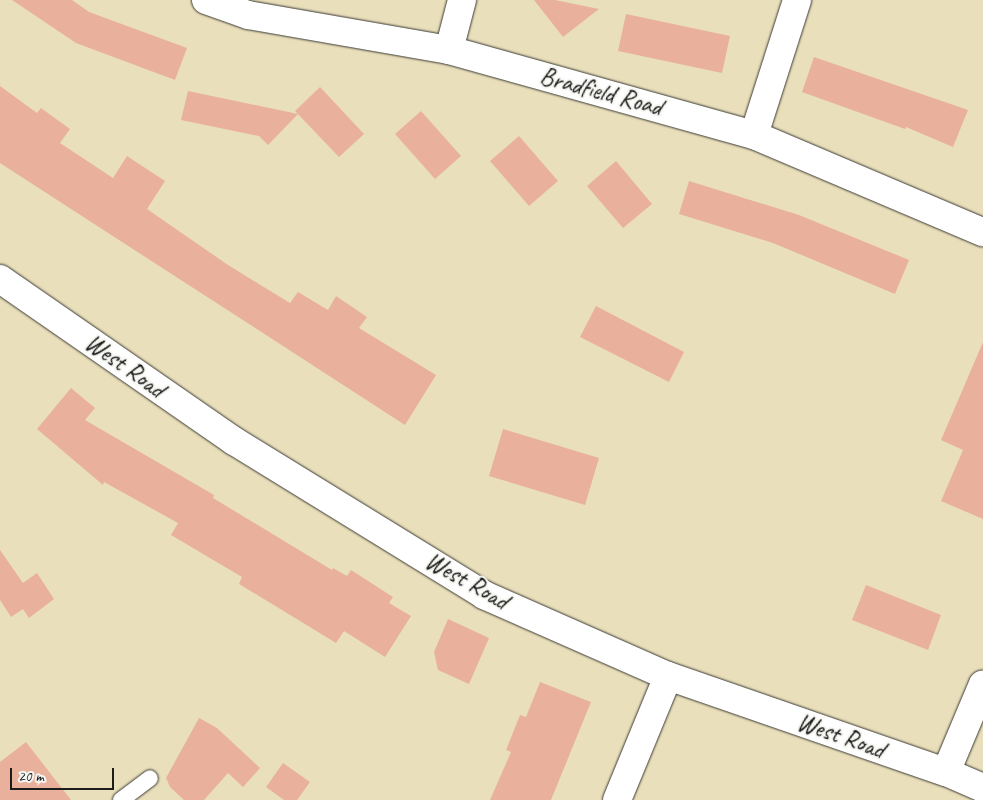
<!DOCTYPE html>
<html>
<head>
<meta charset="utf-8">
<style>
	body { margin:0 }
	#map { position:relative; width:983px; height:800px; overflow:hidden; background:#e9dfbb; font-family:Caveat,sans-serif }
	div>[style] { position:absolute }
	.building>* { inset:0; background:#e9b19b }
	.roads { filter:drop-shadow(0 0 1px #3b3934) drop-shadow(0 0 1px #3b3934) }
	.lane>* { height:16px; margin:-8px; padding:0 8px; transform-origin:8px; border-radius:8px; background:#fff }
	.street>* { height:28px; margin:-14px; padding:0 14px; transform-origin:14px; border-radius:14px; background:#fff }
	span { translate:-50% -50%; white-space:nowrap; text-align:center; line-height:1.15; -webkit-text-stroke:4px #f6f6f2; paint-order:stroke }
	.street-label { font-size:25px; color:#1c1c1c }
	.scale { position:absolute; left:10px; top:768px; width:104px; height:22px; box-sizing:border-box; border:2px solid #1c1c1c; border-top:0; padding-left:6px; font-size:15px; line-height:18px; white-space:nowrap; color:#1c1c1c; -webkit-text-stroke:4px #f6f6f2; paint-order:stroke }
</style>
</head>
<body>
<div id="map">
	<div class="building">
		<i style="clip-path:polygon(12px 0,72px 0,89px 12px,187px 48px,175px 80px,76px 43px)"></i>
		<i style="clip-path:polygon(534px 0,555px 0,599px 9px,563px 37px)"></i>
		<i style="clip-path:polygon(626px 14px,730px 36px,722px 73px,618px 51px)"></i>
		<i style="clip-path:polygon(814px 57px,968px 110px,953px 147px,906px 127px,905px 129px,802px 92px)"></i>
		<i style="clip-path:polygon(0 86px,37px 113px,41px 108px,70px 129px,60px 143px,113px 178px,127px 156px,165px 181px,147px 209px,228px 265px,290px 303px,298px 292px,328px 310px,336px 296px,367px 317px,359px 328px,436px 375px,405px 425px,0 163px)"></i>
		<i style="clip-path:polygon(320px 87px,364px 134px,339px 157px,295px 111px)"></i>
		<i style="clip-path:polygon(188px 91px,298px 114px,268px 145px,259px 136px,181px 120px)"></i>
		<i style="clip-path:polygon(421px 111px,461px 156px,435px 179px,395px 134px)"></i>
		<i style="clip-path:polygon(519px 136px,558px 181px,529px 206px,490px 161px)"></i>
		<i style="clip-path:polygon(616px 161px,652px 204px,623px 228px,587px 186px)"></i>
		<i style="clip-path:polygon(689px 181px,799px 215px,909px 260px,895px 294px,773px 243px,679px 214px)"></i>
		<i style="clip-path:polygon(596px 306px,684px 352px,669px 382px,580px 337px)"></i>
		<i style="clip-path:polygon(983px 342px,983px 519px,941px 501px,963px 450px,941px 440px)"></i>
		<i style="clip-path:polygon(71px 388px,95px 408px,85px 420px,214px 495px,213px 498px,332px 570px,333px 568px,347px 576px,351px 570px,393px 597px,389px 603px,411px 616px,385px 657px,344px 631px,336px 643px,239px 584px,242px 577px,171px 535px,178px 523px,104px 482px,103px 485px,37px 429px)"></i>
		<i style="clip-path:polygon(503px 429px,599px 458px,585px 505px,489px 476px)"></i>
		<i style="clip-path:polygon(0 550px,23px 583px,37px 573px,54px 599px,29px 618px,23px 609px,11px 617px,0 600px)"></i>
		<i style="clip-path:polygon(866px 585px,941px 615px,928px 650px,852px 620px)"></i>
		<i style="clip-path:polygon(448px 619px,489px 638px,469px 684px,438px 670px,434px 652px)"></i>
		<i style="clip-path:polygon(540px 682px,591px 702px,551px 800px,490px 800px,511px 752px,506px 750px,520px 715px,526px 717px)"></i>
		<i style="clip-path:polygon(199px 718px,217px 728px,260px 768px,243px 787px,228px 773px,204px 800px,184px 800px,170px 787px,166px 778px)"></i>
		<i style="clip-path:polygon(26px 742px,71px 800px,0 800px,0 762px)"></i>
		<i style="clip-path:polygon(283px 763px,310px 782px,297px 800px,284px 800px,266px 787px)"></i>
	</div>
	<div class="roads">
		<div class="lane">
			<i style="left:121px;top:800px;width:36px;rotate:-37deg"></i>
		</div>
		<div class="street">
			<i style="left:206px;top:0;width:45px;rotate:19.7deg"></i>
			<i style="left:248px;top:15px;width:204px;rotate:9.9deg"></i>
			<i style="left:449px;top:50px;width:317px;rotate:15.6deg"></i>
			<i style="left:754px;top:135px;width:249px;rotate:23deg"></i>
			<i style="left:449px;top:50px;width:52px;rotate:-75.4deg"></i>
			<i style="left:754px;top:135px;width:142px;rotate:-72.3deg"></i>
			<i style="left:0;top:279px;width:285px;rotate:34.7deg"></i>
			<i style="left:234px;top:441px;width:294px;rotate:31.6deg"></i>
			<i style="left:484px;top:595px;width:201px;rotate:23.8deg"></i>
			<i style="left:668px;top:676px;width:294px;rotate:19.1deg"></i>
			<i style="left:946px;top:772px;width:40px;rotate:23.4deg"></i>
			<i style="left:946px;top:772px;width:95px;rotate:-67.2deg"></i>
			<i style="left:617px;top:800px;width:134px;rotate:-67.6deg"></i>
		</div>
	</div>
	<div class="street-label">
		<span style="left:601px;top:92px;rotate:15deg">Bradfield Road</span>
		<span style="left:125px;top:366px;rotate:35deg">West Road</span>
		<span style="left:467px;top:581px;rotate:29deg">West Road</span>
		<span style="left:841px;top:736px;rotate:19deg">West Road</span>
	</div>
	<div class="scale">20 m</div>
</div>
</body>
</html>
